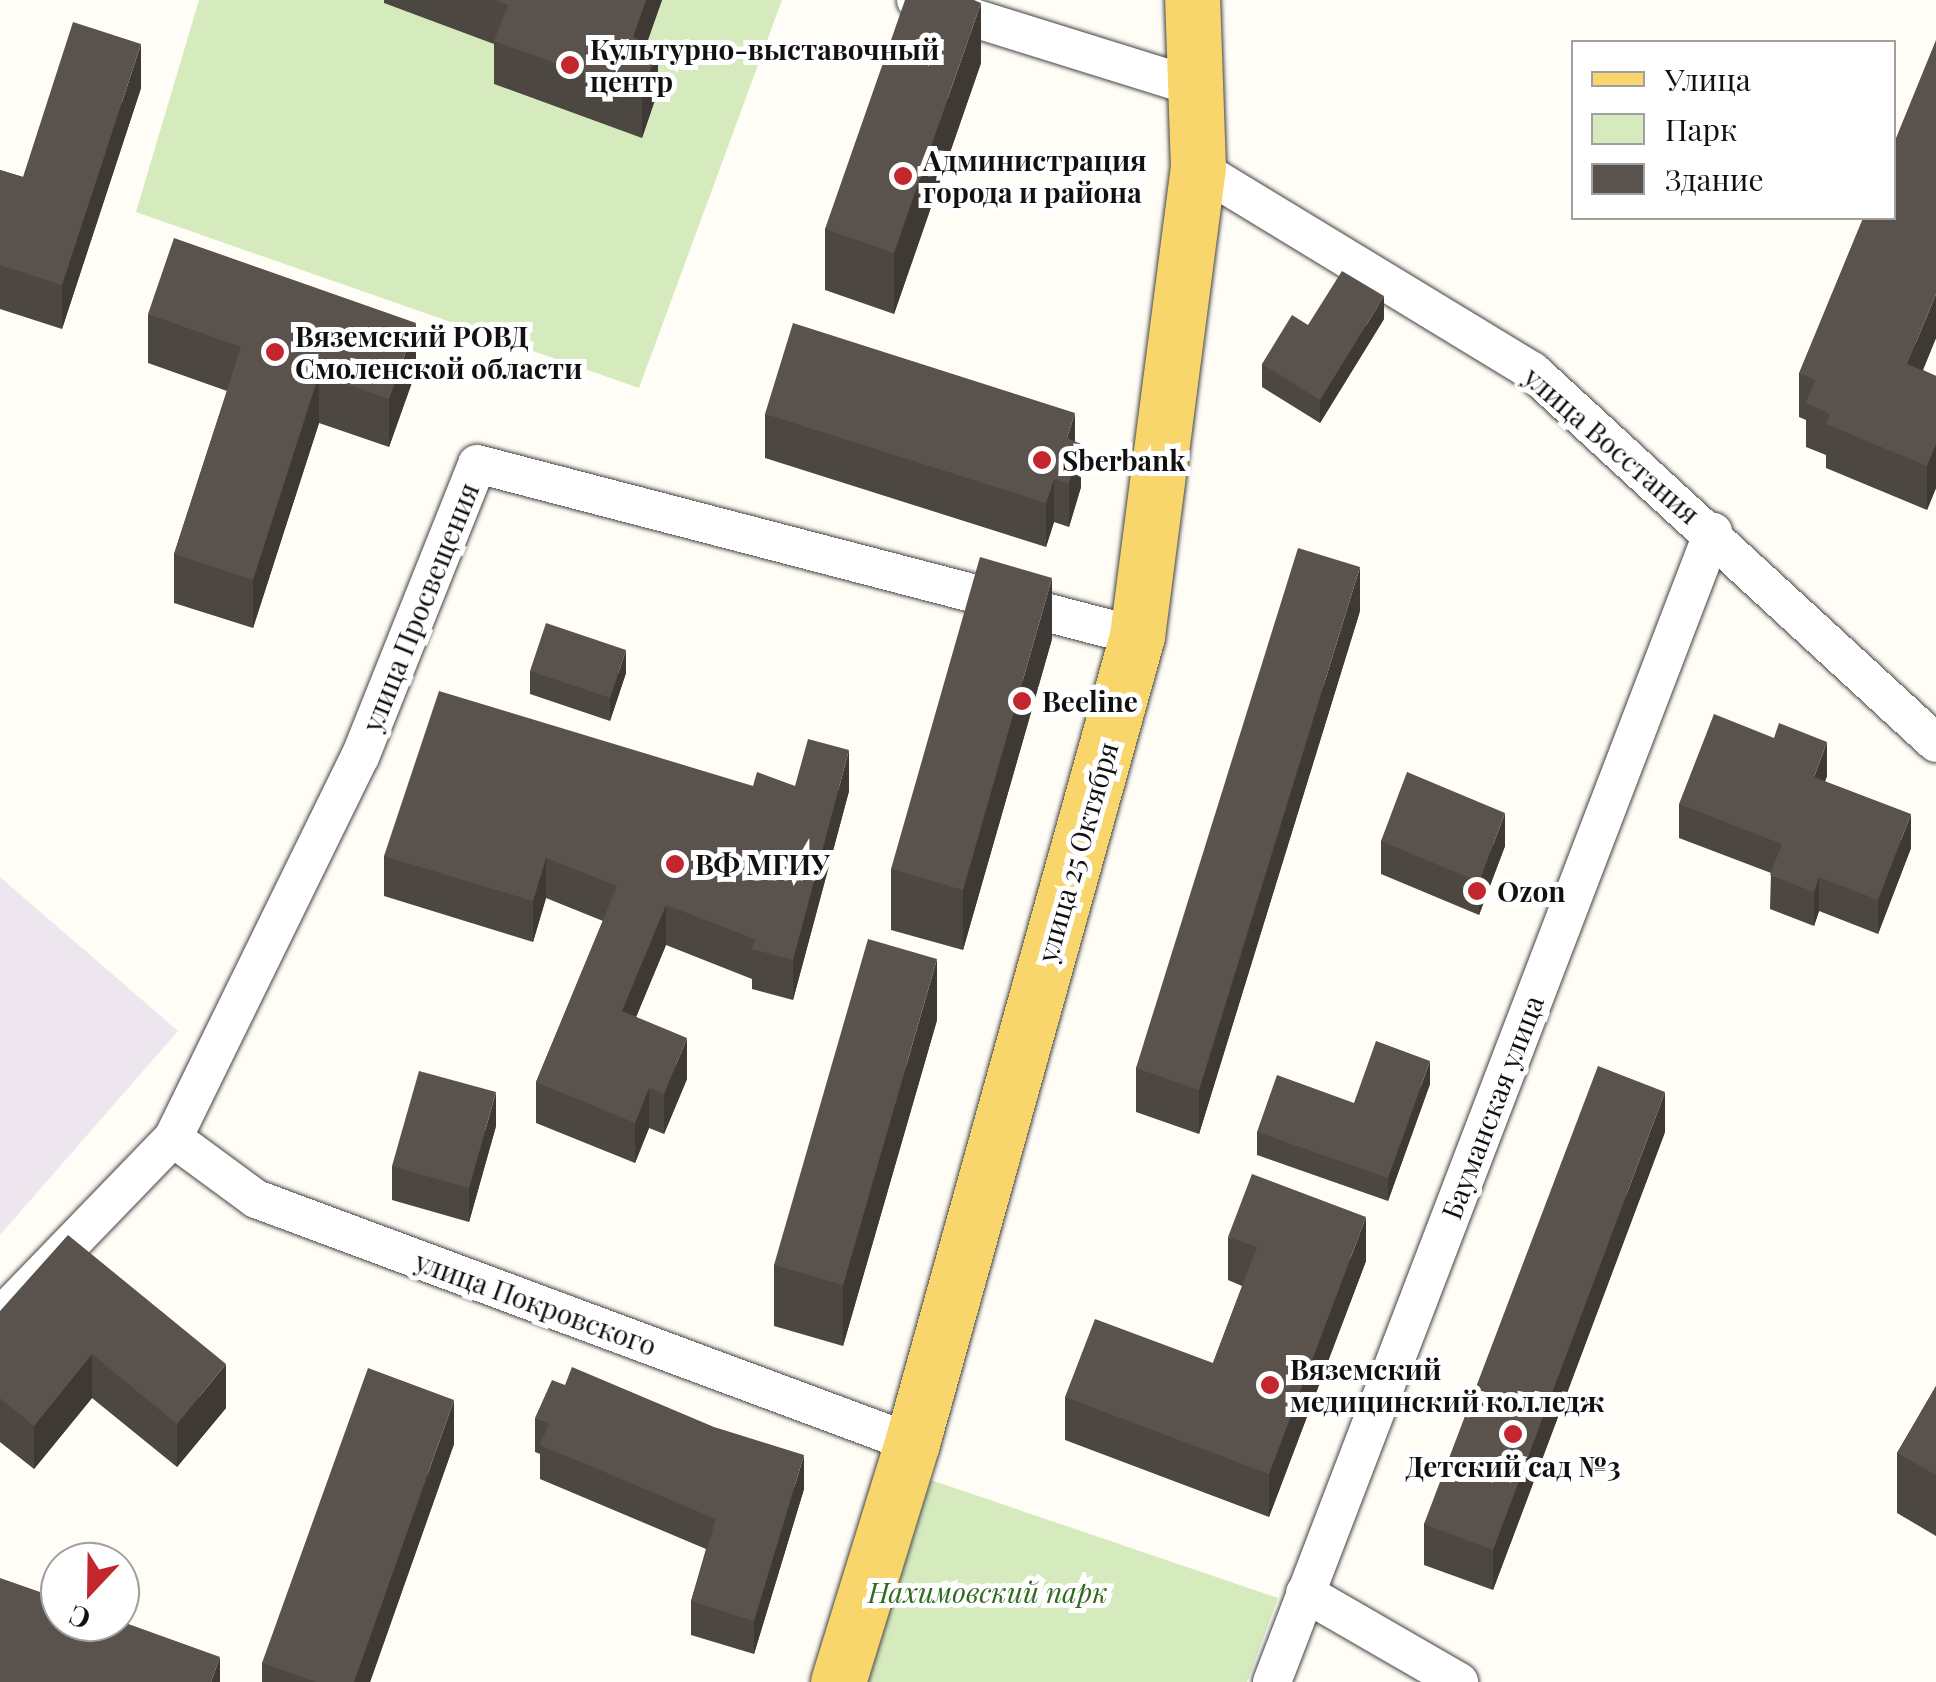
<!DOCTYPE html>
<html>
<head>
<meta charset="utf-8">
<style>
	body { margin:0 }
	#map { position:relative; width:1936px; height:1682px; overflow:hidden; background:#fffdf5; font-family:"Playfair Display",serif }
	div>[style] { position:absolute }
	.industrial>* { inset:0; background:#eee6ef }
	.green>* { inset:0; background:#d5ebbd }
	.roads { filter:drop-shadow(0 0 2px #444) drop-shadow(0 0 2px #444) }
	.street>* { height:38px; margin:-19px; padding:0 19px; transform-origin:19px; border-radius:19px; background:#fff }
	.primary>* { height:55px; margin:-27.5px; padding:0 27.5px; transform-origin:27.5px; border-radius:27.5px; background:#f9d66b }
	.wall>* { inset:0; background:#4d4742 }
	.shaded-wall>* { inset:0; background:#3f3936 }
	.building>* { inset:0; background:#5a524d }
	.dots>* { width:28px; height:28px; translate:-50% -50%; box-sizing:border-box; border:5px solid #fff; border-radius:50% }
	span { translate:-50% -50%; white-space:nowrap; text-align:center; line-height:1.15; -webkit-text-stroke:10px #fff; paint-order:stroke }
	.poi-label { font-size:28px; color:#111; font-weight:700 }
	.left { translate:0 -50%; text-align:left }
	.street-label { font-size:28px; color:#111 }
	.park-label { font-size:28px; color:#2f6b1f; font-style:italic }
	.legend { position:absolute; left:1571px; top:40px; width:325px; height:180px; box-sizing:border-box; background:#fff; border:2px solid #a0a0a0; margin:0; padding:12px 18px; list-style:none; font-size:30px; color:#111 }
	.legend li { display:flex; align-items:center; gap:20px; height:50px }
	.legend b { width:50px; border:2px solid #a0a0a0 }
	.north { position:absolute; left:40px; top:1542px; width:100px; height:100px; box-sizing:border-box; background:#fff; border:2px solid #a0a0a0; border-radius:50%; rotate:202deg; font-size:28px; font-weight:700; line-height:40px; text-align:center; color:#111 }
	.north::after { content:''; display:block; margin:auto; width:35px; height:45px; background:#c4262e; clip-path:polygon(50% 0,100% 100%,50% 72%,0 100%) }
</style>
</head>
<body>
<div id="map">
	<div class="industrial">
		<i style="clip-path:polygon(0 877px,178px 1031px,0 1235px)"></i>
	</div>
	<div class="green">
		<i style="clip-path:polygon(199px 0,782px 0,639px 388px,136px 212px)"></i>
		<i style="clip-path:polygon(931px 1480px,1278px 1598px,1247px 1682px,868px 1682px)"></i>
	</div>
	<div class="roads">
		<div class="street">
			<i style="left:916px;top:0;width:289px;rotate:17.3deg"></i>
			<i style="left:1198px;top:168px;width:391px;rotate:31.3deg"></i>
			<i style="left:1532px;top:371px;width:549px;rotate:42.64deg"></i>
			<i style="left:173px;top:1138px;width:103px;rotate:36.3deg"></i>
			<i style="left:256px;top:1199px;width:700px;rotate:20.4deg"></i>
			<i style="left:0;top:1317px;width:249px;rotate:-46deg"></i>
			<i style="left:173px;top:1138px;width:424px;rotate:-63.9deg"></i>
			<i style="left:360px;top:757px;width:315px;rotate:-68.2deg"></i>
			<i style="left:477px;top:464px;width:682px;rotate:14.61deg"></i>
			<i style="left:1305px;top:1593px;width:178px;rotate:30deg"></i>
			<i style="left:1272px;top:1682px;width:1232px;rotate:-69.02deg"></i>
		</div>
		<div class="primary">
			<i style="left:838px;top:1682px;width:250px;rotate:-72.8deg"></i>
			<i style="left:912px;top:1443px;width:838px;rotate:-74.42deg"></i>
			<i style="left:1137px;top:636px;width:472px;rotate:-82.6deg"></i>
			<i style="left:1198px;top:168px;width:168px;rotate:-92deg"></i>
		</div>
	</div>
	<div class="wall">
		<i style="clip-path:polygon(384px 0,662px 0,647px 43px,658px 91px,642px 138px,494px 84px,494px 44px,384px 3px)"></i>
		<i style="clip-path:polygon(981px 63px,894px 314px,825px 290px,825px 229px)"></i>
		<i style="clip-path:polygon(141px 88px,62px 329px,0 309px,0 170px,23px 177px)"></i>
		<i style="clip-path:polygon(148px 314px,416px 371px,389px 447px,319px 423px,253px 628px,174px 603px,174px 554px,227px 391px,148px 363px)"></i>
		<i style="clip-path:polygon(1384px 319px,1320px 423px,1262px 387px,1262px 364px)"></i>
		<i style="clip-path:polygon(1936px 338px,1923px 370px,1936px 376px,1936px 488px,1927px 510px,1826px 468px,1826px 455px,1806px 447px,1806px 420px,1799px 417px,1799px 373px)"></i>
		<i style="clip-path:polygon(765px 414px,1075px 441px,1081px 487px,1069px 527px,1054px 522px,1046px 547px,765px 458px)"></i>
		<i style="clip-path:polygon(1360px 611px,1199px 1134px,1136px 1112px,1136px 1068px)"></i>
		<i style="clip-path:polygon(1052px 639px,963px 950px,891px 930px,891px 869px)"></i>
		<i style="clip-path:polygon(530px 671px,626px 673px,610px 721px,530px 694px)"></i>
		<i style="clip-path:polygon(1827px 776px,1825px 781px,1911px 848px,1878px 934px,1819px 911px,1814px 926px,1770px 909px,1771px 873px,1679px 838px,1679px 804px)"></i>
		<i style="clip-path:polygon(753px 786px,795px 786px,849px 791px,793px 1000px,752px 989px,752px 979px,666px 945px,636px 1017px,687px 1079px,664px 1134px,649px 1128px,635px 1163px,536px 1123px,536px 1082px,603px 921px,546px 898px,533px 942px,384px 896px,384px 856px)"></i>
		<i style="clip-path:polygon(1381px 841px,1505px 846px,1479px 915px,1381px 874px)"></i>
		<i style="clip-path:polygon(937px 1020px,843px 1346px,774px 1326px,774px 1265px)"></i>
		<i style="clip-path:polygon(1430px 1084px,1388px 1201px,1257px 1155px,1257px 1132px)"></i>
		<i style="clip-path:polygon(496px 1126px,469px 1222px,392px 1200px,392px 1166px)"></i>
		<i style="clip-path:polygon(1665px 1132px,1493px 1590px,1424px 1565px,1424px 1524px)"></i>
		<i style="clip-path:polygon(1228px 1237px,1366px 1261px,1269px 1517px,1065px 1440px,1065px 1397px,1213px 1363px,1242px 1286px,1228px 1280px)"></i>
		<i style="clip-path:polygon(0 1311px,226px 1408px,177px 1467px,92px 1398px,34px 1469px,0 1442px)"></i>
		<i style="clip-path:polygon(1936px 1386px,1936px 1536px,1897px 1513px,1897px 1453px)"></i>
		<i style="clip-path:polygon(535px 1418px,804px 1489px,754px 1654px,691px 1635px,691px 1601px,706px 1549px,540px 1479px,540px 1454px,535px 1452px)"></i>
		<i style="clip-path:polygon(454px 1444px,370px 1682px,262px 1682px,262px 1663px)"></i>
	</div>
	<div class="shaded-wall">
		<i style="clip-path:polygon(646px 0,662px 0,633px 81px,633px 37px)"></i>
		<i style="clip-path:polygon(981px 3px,981px 63px,894px 314px,894px 253px)"></i>
		<i style="clip-path:polygon(141px 44px,141px 88px,62px 329px,62px 285px)"></i>
		<i style="clip-path:polygon(658px 48px,658px 91px,642px 138px,642px 94px)"></i>
		<i style="clip-path:polygon(1936px 294px,1936px 338px,1907px 408px,1907px 364px)"></i>
		<i style="clip-path:polygon(1384px 296px,1384px 319px,1320px 423px,1320px 400px)"></i>
		<i style="clip-path:polygon(416px 323px,416px 371px,389px 447px,389px 399px)"></i>
		<i style="clip-path:polygon(319px 374px,319px 423px,253px 628px,253px 580px)"></i>
		<i style="clip-path:polygon(1075px 413px,1075px 456px,1067px 438px)"></i>
		<i style="clip-path:polygon(1081px 444px,1081px 487px,1069px 527px,1069px 483px)"></i>
		<i style="clip-path:polygon(1936px 444px,1936px 488px,1927px 510px,1927px 466px)"></i>
		<i style="clip-path:polygon(1054px 479px,1054px 522px,1046px 547px,1046px 503px)"></i>
		<i style="clip-path:polygon(1360px 567px,1360px 611px,1199px 1134px,1199px 1090px)"></i>
		<i style="clip-path:polygon(1052px 578px,1052px 639px,963px 950px,963px 890px)"></i>
		<i style="clip-path:polygon(626px 650px,626px 673px,610px 721px,610px 698px)"></i>
		<i style="clip-path:polygon(1827px 742px,1827px 776px,1814px 810px,1814px 777px)"></i>
		<i style="clip-path:polygon(849px 750px,849px 791px,793px 1000px,793px 960px)"></i>
		<i style="clip-path:polygon(1505px 813px,1505px 846px,1479px 915px,1479px 882px)"></i>
		<i style="clip-path:polygon(1911px 814px,1911px 848px,1878px 934px,1878px 900px)"></i>
		<i style="clip-path:polygon(546px 858px,546px 898px,533px 942px,533px 901px)"></i>
		<i style="clip-path:polygon(1819px 877px,1819px 911px,1814px 926px,1814px 892px)"></i>
		<i style="clip-path:polygon(666px 905px,666px 945px,622px 1051px,622px 1011px)"></i>
		<i style="clip-path:polygon(937px 959px,937px 1020px,843px 1346px,843px 1285px)"></i>
		<i style="clip-path:polygon(687px 1038px,687px 1079px,664px 1134px,664px 1094px)"></i>
		<i style="clip-path:polygon(1430px 1061px,1430px 1084px,1388px 1201px,1388px 1178px)"></i>
		<i style="clip-path:polygon(649px 1088px,649px 1128px,635px 1163px,635px 1123px)"></i>
		<i style="clip-path:polygon(496px 1092px,496px 1126px,469px 1222px,469px 1188px)"></i>
		<i style="clip-path:polygon(1665px 1092px,1665px 1132px,1493px 1590px,1493px 1550px)"></i>
		<i style="clip-path:polygon(1366px 1217px,1366px 1261px,1269px 1517px,1269px 1474px)"></i>
		<i style="clip-path:polygon(92px 1354px,92px 1398px,34px 1469px,34px 1426px)"></i>
		<i style="clip-path:polygon(226px 1364px,226px 1408px,177px 1467px,177px 1424px)"></i>
		<i style="clip-path:polygon(454px 1400px,454px 1444px,370px 1682px,354px 1682px)"></i>
		<i style="clip-path:polygon(804px 1455px,804px 1489px,754px 1654px,754px 1621px)"></i>
		<i style="clip-path:polygon(220px 1657px,220px 1682px,211px 1682px)"></i>
	</div>
	<div class="building">
		<i style="clip-path:polygon(494px 0,646px 0,633px 37px,658px 48px,642px 94px,494px 41px,508px 5px)"></i>
		<i style="clip-path:polygon(905px 0,974px 0,981px 3px,894px 253px,825px 229px)"></i>
		<i style="clip-path:polygon(73px 22px,141px 44px,62px 285px,0 265px,0 170px,23px 177px)"></i>
		<i style="clip-path:polygon(1936px 40px,1936px 294px,1907px 364px,1936px 376px,1936px 444px,1927px 466px,1826px 424px,1830px 414px,1806px 403px,1815px 380px,1799px 373px,1863px 218px,1894px 218px,1894px 143px)"></i>
		<i style="clip-path:polygon(174px 238px,416px 323px,389px 399px,319px 374px,253px 580px,174px 554px,241px 347px,148px 314px)"></i>
		<i style="clip-path:polygon(1342px 271px,1384px 296px,1320px 400px,1262px 364px,1292px 315px,1308px 325px)"></i>
		<i style="clip-path:polygon(793px 323px,1075px 413px,1067px 438px,1081px 444px,1069px 483px,1054px 479px,1046px 503px,765px 414px)"></i>
		<i style="clip-path:polygon(1298px 548px,1360px 567px,1199px 1090px,1136px 1068px)"></i>
		<i style="clip-path:polygon(980px 557px,1052px 578px,963px 890px,891px 869px)"></i>
		<i style="clip-path:polygon(546px 623px,626px 650px,610px 698px,530px 671px)"></i>
		<i style="clip-path:polygon(439px 691px,753px 786px,757px 772px,795px 786px,808px 739px,849px 750px,793px 960px,752px 949px,755px 939px,666px 905px,622px 1011px,687px 1038px,664px 1094px,649px 1088px,635px 1123px,536px 1082px,617px 886px,546px 858px,533px 901px,384px 856px)"></i>
		<i style="clip-path:polygon(1714px 714px,1774px 738px,1779px 723px,1827px 742px,1814px 777px,1911px 814px,1878px 900px,1819px 877px,1814px 892px,1770px 875px,1782px 844px,1679px 804px)"></i>
		<i style="clip-path:polygon(1407px 772px,1505px 813px,1479px 882px,1381px 841px)"></i>
		<i style="clip-path:polygon(868px 939px,937px 959px,843px 1285px,774px 1265px)"></i>
		<i style="clip-path:polygon(1376px 1041px,1430px 1061px,1388px 1178px,1257px 1132px,1277px 1075px,1354px 1103px)"></i>
		<i style="clip-path:polygon(1598px 1066px,1665px 1092px,1493px 1550px,1424px 1524px)"></i>
		<i style="clip-path:polygon(419px 1071px,496px 1092px,469px 1188px,392px 1166px)"></i>
		<i style="clip-path:polygon(1252px 1174px,1366px 1217px,1269px 1474px,1065px 1397px,1095px 1319px,1213px 1363px,1257px 1247px,1228px 1237px)"></i>
		<i style="clip-path:polygon(68px 1235px,226px 1364px,177px 1424px,92px 1354px,34px 1426px,0 1398px,0 1311px)"></i>
		<i style="clip-path:polygon(572px 1367px,714px 1427px,804px 1455px,754px 1621px,691px 1601px,716px 1519px,540px 1445px,549px 1424px,535px 1418px,552px 1380px,565px 1385px)"></i>
		<i style="clip-path:polygon(368px 1368px,454px 1400px,354px 1682px,316px 1682px,262px 1663px)"></i>
		<i style="clip-path:polygon(1936px 1386px,1936px 1475px,1897px 1453px)"></i>
		<i style="clip-path:polygon(0 1578px,60px 1599px,60px 1622px,120px 1621px,220px 1657px,211px 1682px,0 1682px)"></i>
	</div>
	<div class="dots">
		<i style="left:570px;top:65px;background:#c4262e"></i>
		<i style="left:903px;top:176px;background:#c4262e"></i>
		<i style="left:275px;top:352px;background:#c4262e"></i>
		<i style="left:1042px;top:460px;background:#c4262e"></i>
		<i style="left:1022px;top:701px;background:#c4262e"></i>
		<i style="left:675px;top:864px;background:#c4262e"></i>
		<i style="left:1477px;top:891px;background:#c4262e"></i>
		<i style="left:1270px;top:1385px;background:#c4262e"></i>
		<i style="left:1513px;top:1434px;background:#c4262e"></i>
	</div>
	<div class="poi-label">
		<span class="left" style="left:590px;top:65px">Культурно-выставочный<br>центр</span>
		<span class="left" style="left:923px;top:176px">Администрация<br>города и района</span>
		<span class="left" style="left:295px;top:352px">Вяземский РОВД<br>Смоленской области</span>
		<span class="left" style="left:1062px;top:460px">Sberbank</span>
		<span class="left" style="left:1042px;top:701px">Beeline</span>
		<span class="left" style="left:695px;top:864px">ВФ МГИУ</span>
		<span class="left" style="left:1497px;top:891px">Ozon</span>
		<span class="left" style="left:1290px;top:1385px">Вяземский<br>медицинский колледж</span>
		<span style="left:1513px;top:1466px">Детский сад №3</span>
	</div>
	<div class="street-label">
		<span style="left:1612px;top:445px;rotate:41deg">улица Восстания</span>
		<span style="left:420px;top:607px;rotate:-68deg">улица Просвещения</span>
		<span style="left:1077px;top:852px;rotate:-74deg">улица 25 Октября</span>
		<span style="left:1492px;top:1107px;rotate:-69deg">Бауманская улица</span>
		<span style="left:536px;top:1303px;rotate:20deg">улица Покровского</span>
	</div>
	<div class="park-label">
		<span style="left:988px;top:1592px">Нахимовский парк</span>
	</div>
	<ul class="legend">
	<li><b style="height:12px;background:#f9d66b"></b>Улица</li>
	<li><b style="height:28px;background:#d5ebbd"></b>Парк</li>
	<li><b style="height:28px;background:#5a524d"></b>Здание</li>
	</ul>
	<div class="north">С</div>
</div>
</body>
</html>
